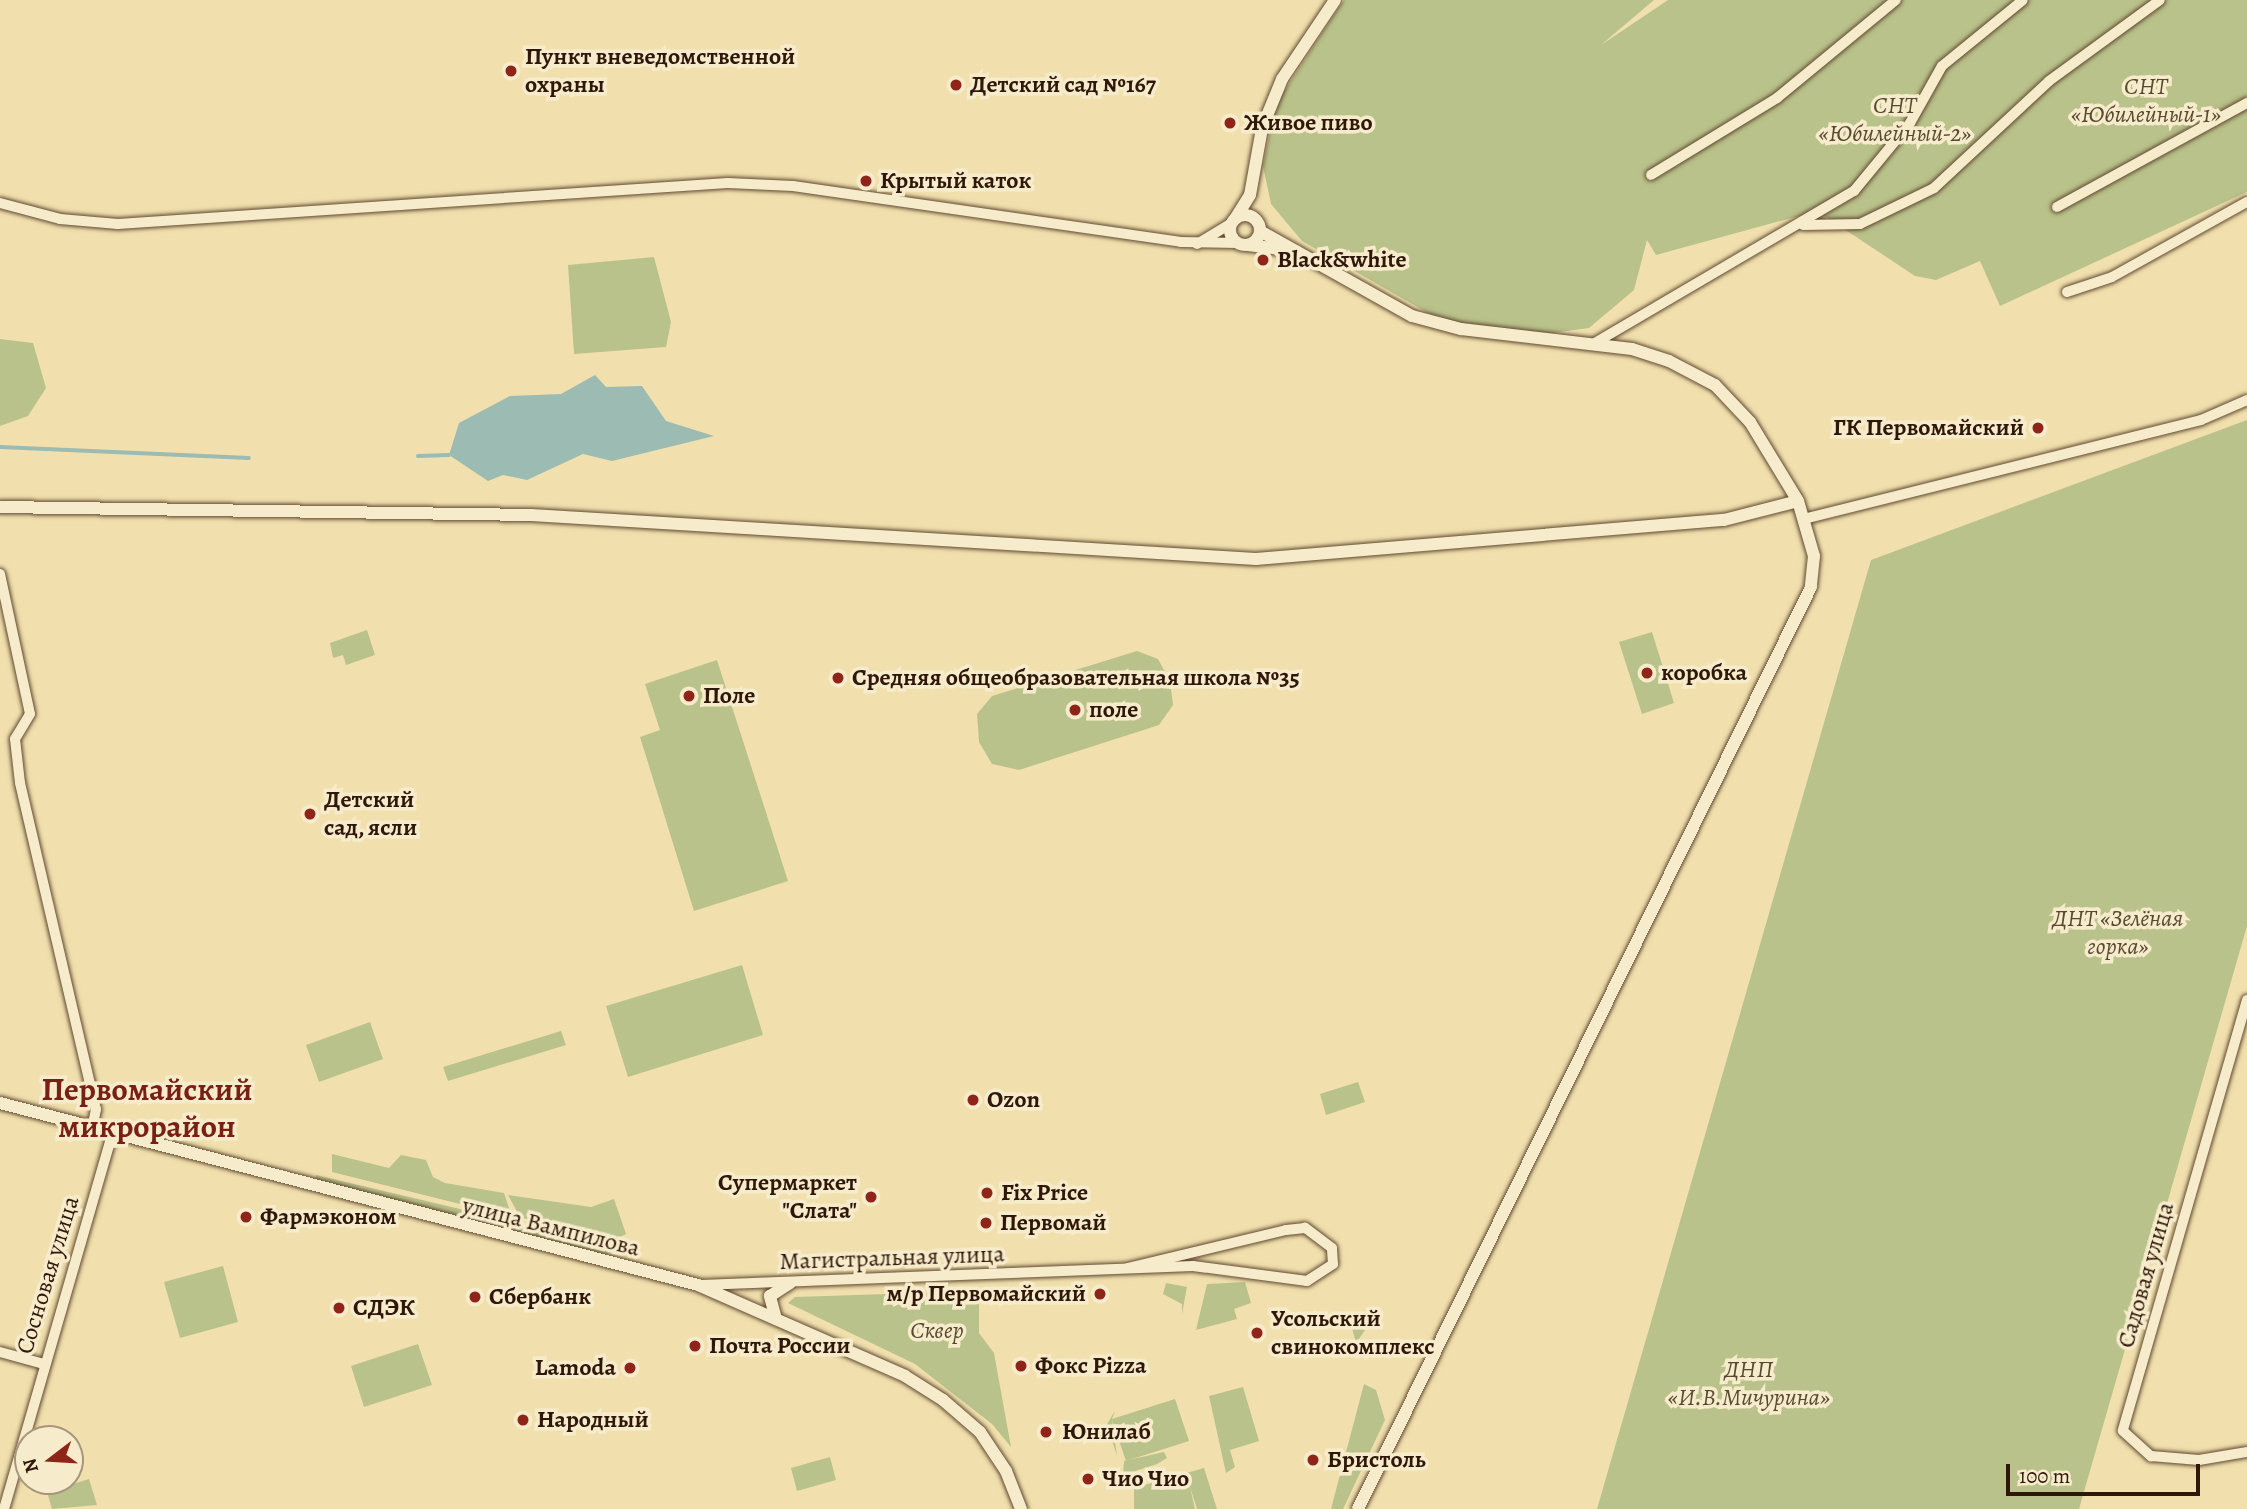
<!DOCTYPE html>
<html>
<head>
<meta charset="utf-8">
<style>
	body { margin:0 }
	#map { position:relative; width:2247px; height:1509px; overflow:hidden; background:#f1e0ad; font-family:Alegreya,serif }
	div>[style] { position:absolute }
	.green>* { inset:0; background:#b9c28a }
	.water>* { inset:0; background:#9cbbb2 }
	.stream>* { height:3.5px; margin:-1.75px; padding:0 1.75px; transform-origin:1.75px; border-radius:1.75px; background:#9cbbb2 }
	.roads { filter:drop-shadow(0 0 2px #604932) drop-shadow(0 0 2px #604932) }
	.minor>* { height:10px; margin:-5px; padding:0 5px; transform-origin:5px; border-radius:5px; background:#f6ebca }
	.tertiary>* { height:12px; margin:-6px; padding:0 6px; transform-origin:6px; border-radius:6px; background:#f6ebca }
	.tertiary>.ring { margin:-6px; padding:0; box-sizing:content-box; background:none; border:12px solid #f6ebca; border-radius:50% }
	.dots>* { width:19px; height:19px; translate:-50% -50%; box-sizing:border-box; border:4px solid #f6ebca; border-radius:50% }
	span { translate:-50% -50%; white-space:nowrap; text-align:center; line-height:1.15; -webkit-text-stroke:7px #f6ebca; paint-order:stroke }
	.poi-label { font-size:24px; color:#2f1709; font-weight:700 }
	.left { translate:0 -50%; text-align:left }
	.right { translate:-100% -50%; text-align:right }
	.park-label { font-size:24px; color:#584a30; font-style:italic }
	.street-label { font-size:24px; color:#2f1709 }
	.district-label { font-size:32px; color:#7a1f14; font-weight:700 }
	.north { position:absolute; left:14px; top:1425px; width:70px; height:70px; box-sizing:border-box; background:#f6ebca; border:2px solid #a6967d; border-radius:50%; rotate:253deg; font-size:19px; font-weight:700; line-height:28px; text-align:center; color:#2f1709 }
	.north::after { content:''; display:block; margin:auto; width:24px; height:32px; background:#8f2418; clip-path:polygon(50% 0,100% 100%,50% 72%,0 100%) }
	.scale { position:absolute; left:2006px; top:1464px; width:194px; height:32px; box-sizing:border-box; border:4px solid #2f1709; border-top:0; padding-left:9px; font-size:21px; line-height:24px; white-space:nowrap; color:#2f1709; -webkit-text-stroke:5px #f6ebca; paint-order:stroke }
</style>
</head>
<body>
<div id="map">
	<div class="green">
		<i style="clip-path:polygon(1344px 0,1654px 0,1601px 45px,1668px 0,2247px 0,2247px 192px,2000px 306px,1980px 261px,1936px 280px,1915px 276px,1817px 211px,1656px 255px,1647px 240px,1634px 290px,1589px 328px,1529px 336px,1442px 321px,1302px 241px,1271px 204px,1263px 166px,1276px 104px)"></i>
		<i style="clip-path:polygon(654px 257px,671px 322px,666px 347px,574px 354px,568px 265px)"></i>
		<i style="clip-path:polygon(0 339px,33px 343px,46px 388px,28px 416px,0 426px)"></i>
		<i style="clip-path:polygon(2247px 420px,2247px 926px,2079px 1509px,1597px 1509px,1871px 560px)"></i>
		<i style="clip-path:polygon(367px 630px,375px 655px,346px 665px,343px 655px,333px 658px,330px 643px)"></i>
		<i style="clip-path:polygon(1652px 632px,1674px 703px,1642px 714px,1619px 642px)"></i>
		<i style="clip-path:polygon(1137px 651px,1158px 659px,1170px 681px,1173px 705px,1159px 725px,1019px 770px,992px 764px,979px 742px,977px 714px,992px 696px)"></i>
		<i style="clip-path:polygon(717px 660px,788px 881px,694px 911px,640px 737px,660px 730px,645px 684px)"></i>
		<i style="clip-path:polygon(742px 965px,763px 1035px,628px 1077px,606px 1006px)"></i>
		<i style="clip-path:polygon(370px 1022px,383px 1059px,319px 1082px,306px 1045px)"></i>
		<i style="clip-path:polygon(561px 1031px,566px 1045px,448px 1081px,443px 1067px)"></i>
		<i style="clip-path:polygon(1358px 1082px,1365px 1102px,1326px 1115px,1320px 1094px)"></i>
		<i style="clip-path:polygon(332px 1154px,389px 1168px,401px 1155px,426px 1160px,433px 1177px,445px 1183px,504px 1193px,512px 1217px,332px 1172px)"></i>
		<i style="clip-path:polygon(316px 1175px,617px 1246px,619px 1250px,604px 1255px,314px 1182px)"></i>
		<i style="clip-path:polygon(508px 1195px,591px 1207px,614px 1199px,626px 1234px,612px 1241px,533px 1221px,520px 1217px)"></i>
		<i style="clip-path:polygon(223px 1266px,238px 1322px,180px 1338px,164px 1282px)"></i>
		<i style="clip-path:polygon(1245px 1282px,1251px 1303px,1234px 1309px,1237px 1319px,1196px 1330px,1207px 1284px)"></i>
		<i style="clip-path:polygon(1166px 1283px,1187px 1287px,1182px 1314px,1182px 1304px,1163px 1294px)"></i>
		<i style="clip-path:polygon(979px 1291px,979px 1333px,994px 1353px,1011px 1447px,992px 1424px,915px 1364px,788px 1303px,795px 1297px)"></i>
		<i style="clip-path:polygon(1371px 1311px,1373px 1319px,1356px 1343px,1349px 1317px)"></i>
		<i style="clip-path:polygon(418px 1344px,432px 1385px,364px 1407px,351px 1366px)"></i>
		<i style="clip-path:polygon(1364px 1384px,1376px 1390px,1385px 1420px,1343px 1509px,1331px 1509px)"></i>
		<i style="clip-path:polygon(1243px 1387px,1259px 1441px,1230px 1450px,1235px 1467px,1226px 1473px,1209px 1396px)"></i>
		<i style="clip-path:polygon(1175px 1399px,1189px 1441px,1126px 1461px,1112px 1420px,1117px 1456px,1107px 1424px,1115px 1411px,1112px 1419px)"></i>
		<i style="clip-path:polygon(1164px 1452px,1167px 1458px,1157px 1464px,1123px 1475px,1124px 1461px)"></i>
		<i style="clip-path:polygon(830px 1457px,836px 1480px,797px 1491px,791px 1468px)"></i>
		<i style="clip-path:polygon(1204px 1468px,1217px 1509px,1197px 1509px,1190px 1487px,1195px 1509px,1134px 1509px,1134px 1488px)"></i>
		<i style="clip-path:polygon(89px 1479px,97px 1505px,52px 1509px,47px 1492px)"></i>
	</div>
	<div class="water">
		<i style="clip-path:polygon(595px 375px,606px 387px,642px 386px,666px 421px,714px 436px,612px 461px,583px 454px,527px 480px,503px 475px,488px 481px,449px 455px,459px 423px,510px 396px,561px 394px)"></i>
	</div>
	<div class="stream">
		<i style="left:0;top:447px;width:249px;rotate:2.5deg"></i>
		<i style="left:418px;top:456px;width:31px;rotate:-2deg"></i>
	</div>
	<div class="roads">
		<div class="minor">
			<i style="left:1651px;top:175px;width:148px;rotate:-31.4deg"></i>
			<i style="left:1777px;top:98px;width:154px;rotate:-39.5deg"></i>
			<i style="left:0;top:203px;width:62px;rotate:14.9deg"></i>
			<i style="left:60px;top:219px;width:58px;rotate:4.9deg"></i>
			<i style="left:118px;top:224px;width:611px;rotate:-3.85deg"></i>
			<i style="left:728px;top:183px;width:65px;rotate:2.6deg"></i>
			<i style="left:793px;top:186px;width:392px;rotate:8.2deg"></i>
			<i style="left:1181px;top:242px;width:58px;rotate:1deg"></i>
			<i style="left:2057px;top:207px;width:217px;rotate:-28.7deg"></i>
			<i style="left:1803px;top:225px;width:57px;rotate:-1deg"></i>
			<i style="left:1860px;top:224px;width:82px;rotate:-25.9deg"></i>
			<i style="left:1934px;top:188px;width:157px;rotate:-42.9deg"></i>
			<i style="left:2049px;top:81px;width:137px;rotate:-36.1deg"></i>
			<i style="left:1197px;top:244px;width:41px;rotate:-31deg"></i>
			<i style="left:2067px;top:292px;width:47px;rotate:-18.4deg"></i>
			<i style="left:2112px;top:277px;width:154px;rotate:-29.1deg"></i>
			<i style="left:1593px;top:344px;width:303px;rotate:-30.4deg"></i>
			<i style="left:1854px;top:191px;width:88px;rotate:-50.5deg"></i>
			<i style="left:1910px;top:123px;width:65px;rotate:-60.7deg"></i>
			<i style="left:1942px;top:66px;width:104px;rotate:-39.2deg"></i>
			<i style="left:1804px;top:519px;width:409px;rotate:-14deg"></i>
			<i style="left:2201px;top:420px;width:50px;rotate:-23.5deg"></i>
			<i style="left:0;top:574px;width:143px;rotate:77.9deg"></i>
			<i style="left:30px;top:714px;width:29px;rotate:121deg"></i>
			<i style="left:15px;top:739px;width:44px;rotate:83.5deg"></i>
			<i style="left:20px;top:783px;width:335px;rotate:76.9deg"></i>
			<i style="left:96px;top:1109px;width:20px;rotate:101deg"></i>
			<i style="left:2247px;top:1000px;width:448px;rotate:106.1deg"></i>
			<i style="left:2123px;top:1431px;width:38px;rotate:42deg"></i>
			<i style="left:2151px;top:1456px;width:48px;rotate:4.8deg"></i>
			<i style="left:2199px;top:1460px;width:49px;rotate:-9.5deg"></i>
			<i style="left:701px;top:1285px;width:492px;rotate:-2.2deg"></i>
			<i style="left:1193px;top:1266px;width:115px;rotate:7.5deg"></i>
			<i style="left:1307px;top:1281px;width:31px;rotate:-33deg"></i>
			<i style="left:1333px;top:1264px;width:16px;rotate:-94deg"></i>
			<i style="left:1332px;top:1248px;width:34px;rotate:-143deg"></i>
			<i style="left:1305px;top:1228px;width:19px;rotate:174deg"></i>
			<i style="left:1286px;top:1230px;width:163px;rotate:166.5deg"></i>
			<i style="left:0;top:1352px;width:46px;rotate:15.3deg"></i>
			<i style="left:4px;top:1509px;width:389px;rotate:-73.9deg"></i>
		</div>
		<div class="tertiary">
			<i class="ring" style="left:1230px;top:215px;width:18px;height:18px"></i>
			<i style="left:1235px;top:219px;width:28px;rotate:-58deg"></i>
			<i style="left:1250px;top:195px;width:68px;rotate:-79.8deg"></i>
			<i style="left:1262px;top:128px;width:53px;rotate:-67.8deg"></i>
			<i style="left:1282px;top:79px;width:95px;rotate:-56.1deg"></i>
			<i style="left:1260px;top:231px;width:174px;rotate:29.2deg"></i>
			<i style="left:1412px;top:316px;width:51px;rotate:14.9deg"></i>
			<i style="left:1461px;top:329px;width:172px;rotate:6.7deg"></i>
			<i style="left:1632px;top:349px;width:39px;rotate:18deg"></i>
			<i style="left:1669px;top:361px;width:52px;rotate:27.6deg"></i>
			<i style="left:1715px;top:385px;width:51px;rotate:46.6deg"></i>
			<i style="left:1750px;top:422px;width:92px;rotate:58.7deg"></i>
			<i style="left:1248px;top:245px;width:39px;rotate:7deg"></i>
			<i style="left:0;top:507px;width:531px;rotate:0.86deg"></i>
			<i style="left:531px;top:515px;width:726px;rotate:3.47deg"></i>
			<i style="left:1256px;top:559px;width:470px;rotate:-4.8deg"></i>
			<i style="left:1724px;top:520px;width:76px;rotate:-14.4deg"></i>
			<i style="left:1798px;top:501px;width:57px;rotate:73.8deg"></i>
			<i style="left:1814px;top:556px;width:31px;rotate:96deg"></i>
			<i style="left:1811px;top:587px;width:1027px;rotate:116.17deg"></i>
			<i style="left:0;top:1103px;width:721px;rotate:14.61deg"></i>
			<i style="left:698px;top:1285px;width:226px;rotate:23.7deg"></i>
			<i style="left:905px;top:1376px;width:45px;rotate:32.3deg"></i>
			<i style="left:943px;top:1400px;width:49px;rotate:40.9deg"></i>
			<i style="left:980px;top:1432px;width:47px;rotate:56.3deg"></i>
			<i style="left:1006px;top:1471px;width:41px;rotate:68.5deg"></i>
			<i style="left:776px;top:1319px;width:24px;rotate:-105deg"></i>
			<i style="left:770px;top:1296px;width:24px;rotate:-33deg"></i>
		</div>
	</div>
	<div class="dots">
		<i style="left:511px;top:71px;background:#8f2418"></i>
		<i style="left:956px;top:85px;background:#8f2418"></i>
		<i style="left:1230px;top:123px;background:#8f2418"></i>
		<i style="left:866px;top:181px;background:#8f2418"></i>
		<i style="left:1263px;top:260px;background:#8f2418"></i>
		<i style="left:2038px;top:428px;background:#8f2418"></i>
		<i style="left:1647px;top:673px;background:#8f2418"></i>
		<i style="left:838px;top:678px;background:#8f2418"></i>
		<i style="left:689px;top:696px;background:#8f2418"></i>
		<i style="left:1075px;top:710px;background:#8f2418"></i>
		<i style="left:310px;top:814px;background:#8f2418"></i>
		<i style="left:973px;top:1100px;background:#8f2418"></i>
		<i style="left:987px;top:1193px;background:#8f2418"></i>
		<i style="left:871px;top:1197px;background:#8f2418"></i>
		<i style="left:246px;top:1217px;background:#8f2418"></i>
		<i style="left:986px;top:1223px;background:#8f2418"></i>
		<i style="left:1100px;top:1294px;background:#8f2418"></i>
		<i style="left:475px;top:1297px;background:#8f2418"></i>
		<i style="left:339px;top:1308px;background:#8f2418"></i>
		<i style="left:1257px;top:1333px;background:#8f2418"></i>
		<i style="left:695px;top:1346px;background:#8f2418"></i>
		<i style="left:1021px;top:1366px;background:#8f2418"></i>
		<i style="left:630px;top:1368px;background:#8f2418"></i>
		<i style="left:523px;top:1420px;background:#8f2418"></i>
		<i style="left:1046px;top:1432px;background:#8f2418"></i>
		<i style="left:1313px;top:1460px;background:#8f2418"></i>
		<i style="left:1088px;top:1479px;background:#8f2418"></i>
	</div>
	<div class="poi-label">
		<span class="left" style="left:525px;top:71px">Пункт вневедомственной<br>охраны</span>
		<span class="left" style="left:970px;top:85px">Детский сад №167</span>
		<span class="left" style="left:1244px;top:123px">Живое пиво</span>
		<span class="left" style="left:880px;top:181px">Крытый каток</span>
		<span class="left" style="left:1277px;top:260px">Black&amp;white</span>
		<span class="right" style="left:2024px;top:428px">ГК Первомайский</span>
		<span class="left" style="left:1661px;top:673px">коробка</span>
		<span class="left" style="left:852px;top:678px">Средняя общеобразовательная школа №35</span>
		<span class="left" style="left:703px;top:696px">Поле</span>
		<span class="left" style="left:1089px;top:710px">поле</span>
		<span class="left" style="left:324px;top:814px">Детский<br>сад, ясли</span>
		<span class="left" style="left:987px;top:1100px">Ozon</span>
		<span class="right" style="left:857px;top:1197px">Супермаркет<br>"Слата"</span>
		<span class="left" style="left:1001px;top:1193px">Fix Price</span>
		<span class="left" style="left:260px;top:1217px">Фармэконом</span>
		<span class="left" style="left:1000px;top:1223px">Первомай</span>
		<span class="right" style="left:1086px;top:1294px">м/р Первомайский</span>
		<span class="left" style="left:489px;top:1297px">Сбербанк</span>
		<span class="left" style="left:353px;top:1308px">СДЭК</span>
		<span class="left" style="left:1271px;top:1333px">Усольский<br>свинокомплекс</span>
		<span class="left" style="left:709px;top:1346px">Почта России</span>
		<span class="left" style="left:1035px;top:1366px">Фокс Pizza</span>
		<span class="right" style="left:616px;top:1368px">Lamoda</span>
		<span class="left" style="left:537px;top:1420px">Народный</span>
		<span class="left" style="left:1062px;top:1432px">Юнилаб</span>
		<span class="left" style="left:1327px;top:1460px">Бристоль</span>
		<span class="left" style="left:1102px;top:1479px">Чио Чио</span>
	</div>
	<div class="park-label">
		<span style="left:2146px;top:101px">СНТ<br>«Юбилейный-1»</span>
		<span style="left:1895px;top:120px">СНТ<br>«Юбилейный-2»</span>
		<span style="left:2118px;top:933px">ДНТ «Зелёная<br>горка»</span>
		<span style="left:937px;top:1331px">Сквер</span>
		<span style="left:1749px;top:1384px">ДНП<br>«И.В.Мичурина»</span>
	</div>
	<div class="street-label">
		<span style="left:551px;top:1227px;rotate:14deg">улица Вампилова</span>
		<span style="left:892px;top:1258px;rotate:-2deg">Магистральная улица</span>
		<span style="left:48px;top:1275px;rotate:-73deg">Сосновая улица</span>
		<span style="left:2146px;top:1275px;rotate:-74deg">Садовая улица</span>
	</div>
	<div class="district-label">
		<span style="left:147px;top:1108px">Первомайский<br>микрорайон</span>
	</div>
	<div class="north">N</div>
	<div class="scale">100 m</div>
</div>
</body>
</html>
